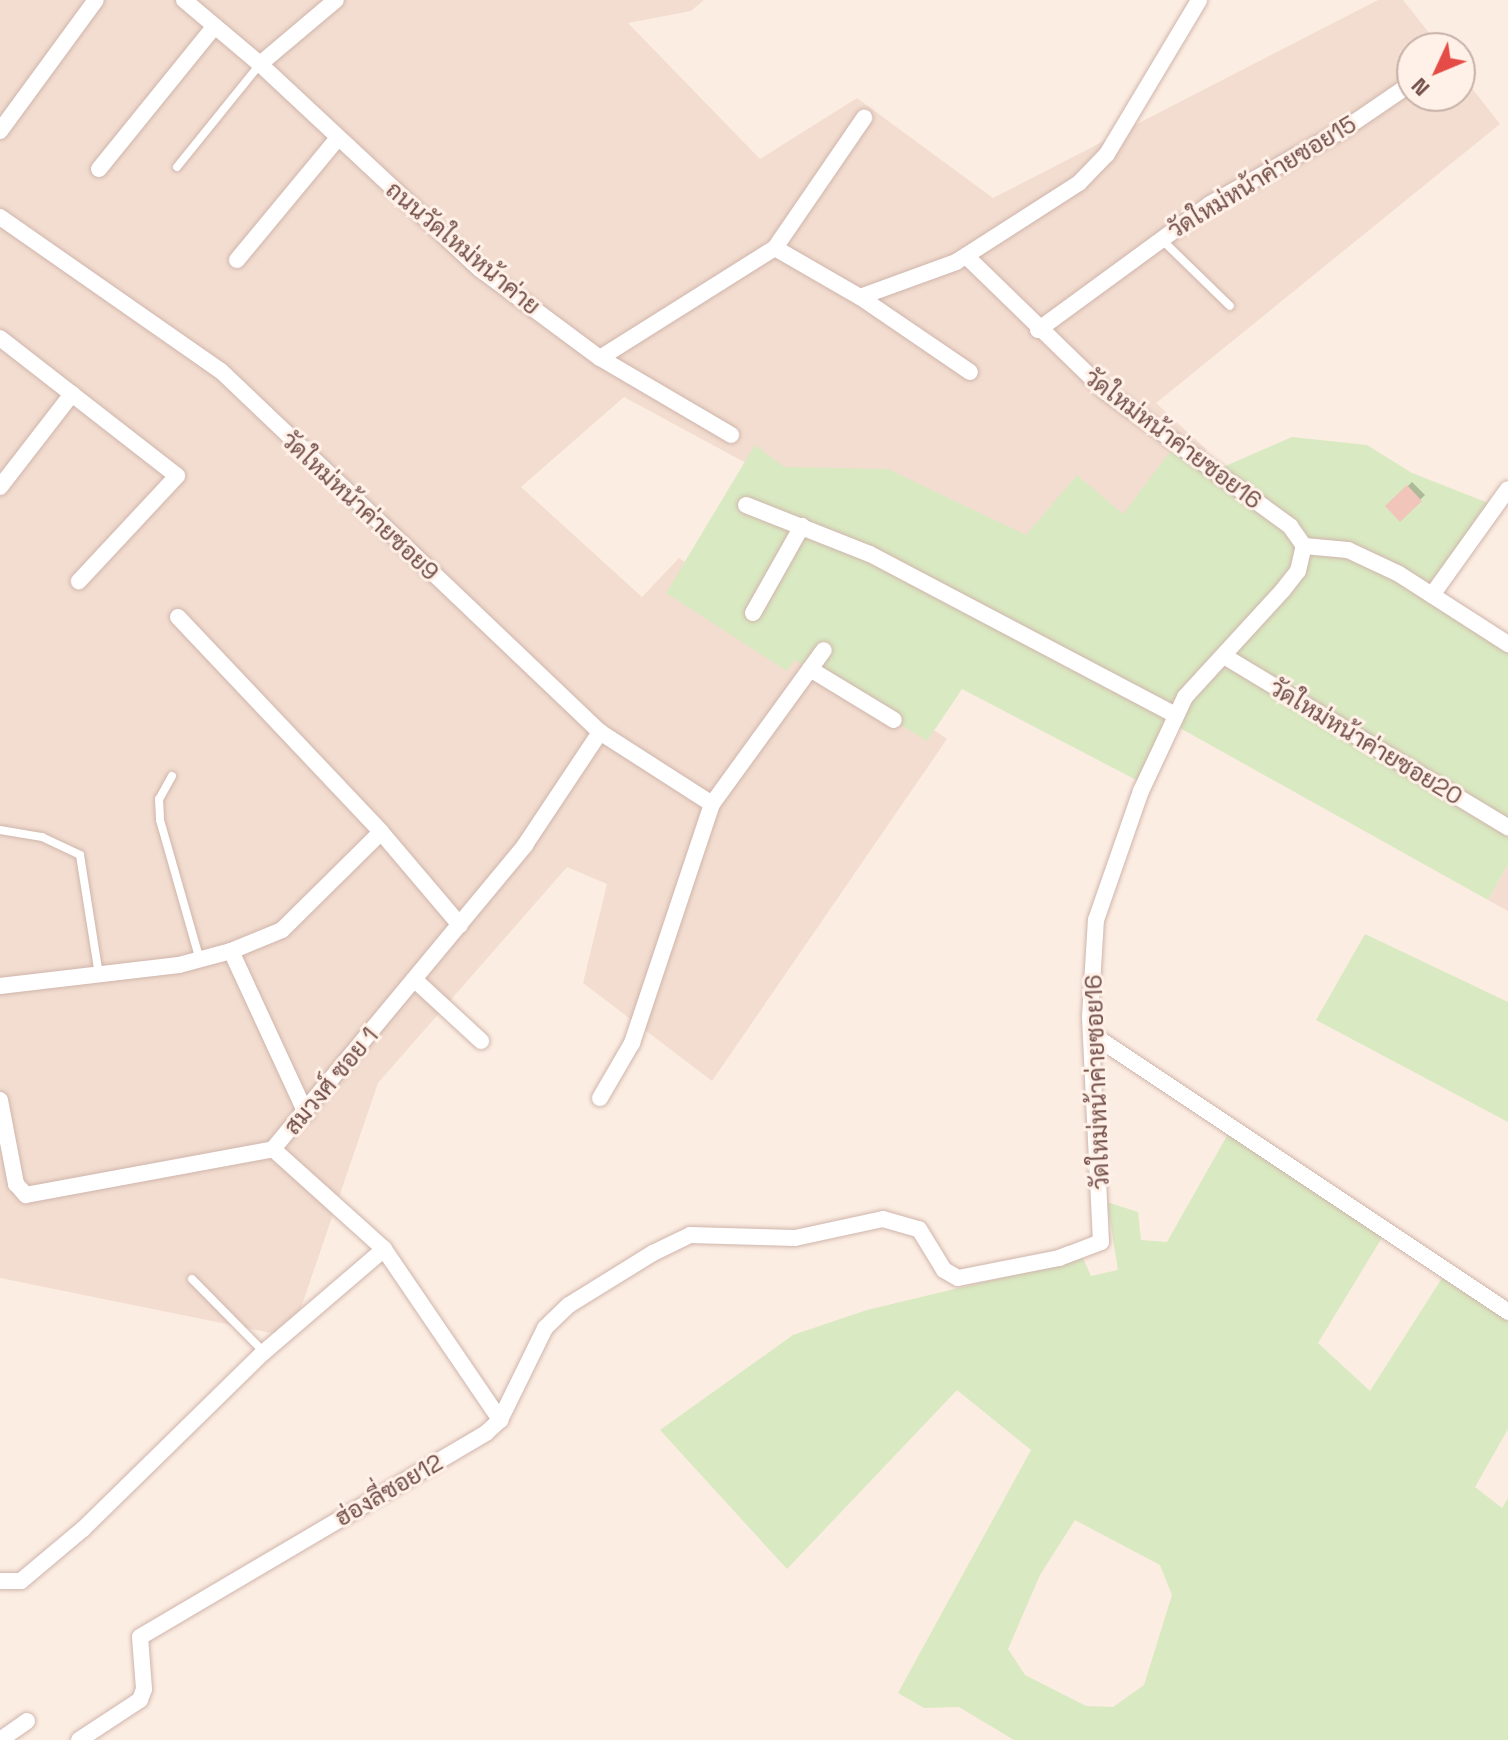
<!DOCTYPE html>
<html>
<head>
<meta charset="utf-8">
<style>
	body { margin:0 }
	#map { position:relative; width:1508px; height:1740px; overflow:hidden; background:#fcede2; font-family:"Space Grotesk",Sarabun,sans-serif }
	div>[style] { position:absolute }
	.residential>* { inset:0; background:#f3ddd0 }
	.green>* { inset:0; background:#d9e9c1 }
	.shadow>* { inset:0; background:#0003 }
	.building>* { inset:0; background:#f1c5ba }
	.roads { filter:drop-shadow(0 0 2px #cfb5ac) drop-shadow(0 0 2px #cfb5ac) }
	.service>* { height:8px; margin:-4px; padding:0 4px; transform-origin:4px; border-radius:4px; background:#fff }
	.minor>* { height:16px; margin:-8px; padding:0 8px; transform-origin:8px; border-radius:8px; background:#fff }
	span { translate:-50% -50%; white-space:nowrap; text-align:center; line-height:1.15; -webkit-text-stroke:6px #fff1e8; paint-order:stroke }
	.street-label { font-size:24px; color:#735049 }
	.north { position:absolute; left:1396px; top:32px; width:80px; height:80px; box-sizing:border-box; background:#fff1e8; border:2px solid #c7b1a8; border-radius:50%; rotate:226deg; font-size:22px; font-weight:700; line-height:32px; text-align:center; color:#735049 }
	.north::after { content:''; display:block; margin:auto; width:28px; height:36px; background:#e54c47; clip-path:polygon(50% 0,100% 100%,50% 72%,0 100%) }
</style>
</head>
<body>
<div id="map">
	<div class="residential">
		<i style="clip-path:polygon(0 0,704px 0,691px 11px,628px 23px,760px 159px,857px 98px,993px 198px,1378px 0,1403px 0,1441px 48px,1412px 48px,1412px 96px,1460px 96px,1460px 73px,1500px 124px,1156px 403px,1207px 450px,1081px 586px,779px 481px,624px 397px,521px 487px,642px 597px,679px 558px,947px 739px,712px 1081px,583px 983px,607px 884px,567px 867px,378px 1083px,291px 1337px,0 1278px)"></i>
		<i style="clip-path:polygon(1508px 864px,1508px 911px,1488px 900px)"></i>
	</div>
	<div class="green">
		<i style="clip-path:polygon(1292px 437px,1367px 445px,1412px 473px,1496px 506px,1432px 595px,1508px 644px,1508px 864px,1488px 900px,1171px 723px,1144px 784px,962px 689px,927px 741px,795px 660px,787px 671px,666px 593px,755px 445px,784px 467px,888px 469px,1026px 535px,1077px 475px,1123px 514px,1172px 449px,1221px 475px,1223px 467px)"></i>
		<i style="clip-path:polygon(1365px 934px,1508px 1002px,1508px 1122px,1316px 1020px)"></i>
		<i style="clip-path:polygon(evenodd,1228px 1134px,1383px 1236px,1318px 1343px,1370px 1391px,1442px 1278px,1508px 1321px,1508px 1429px,1475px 1487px,1502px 1508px,1508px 1498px,1508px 1740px,1014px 1740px,959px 1707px,924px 1708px,898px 1693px,1031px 1450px,957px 1390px,787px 1569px,660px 1430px,793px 1335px,867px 1310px,1083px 1258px,1091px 1276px,1118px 1270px,1107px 1202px,1138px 1212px,1141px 1240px,1167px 1242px,1228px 1134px,1075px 1520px,1160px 1565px,1172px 1595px,1144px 1685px,1113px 1707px,1086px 1706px,1025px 1675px,1008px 1649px,1040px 1575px,1075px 1520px)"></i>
	</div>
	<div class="shadow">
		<i style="clip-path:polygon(1412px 482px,1425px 495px,1400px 519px,1388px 506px)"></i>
	</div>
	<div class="building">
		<i style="clip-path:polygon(1407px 485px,1422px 501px,1400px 522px,1385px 506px)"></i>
	</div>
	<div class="roads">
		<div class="service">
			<i style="left:177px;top:167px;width:132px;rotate:-51.1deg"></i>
			<i style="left:1161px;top:239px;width:96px;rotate:44.2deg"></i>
			<i style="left:172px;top:776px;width:26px;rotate:119deg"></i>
			<i style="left:159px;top:799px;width:21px;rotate:87deg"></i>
			<i style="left:160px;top:820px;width:146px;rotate:74.1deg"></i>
			<i style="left:0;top:830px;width:43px;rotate:9.5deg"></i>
			<i style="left:42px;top:837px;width:42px;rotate:25.3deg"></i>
			<i style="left:80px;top:855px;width:121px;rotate:81deg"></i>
			<i style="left:192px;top:1279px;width:103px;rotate:45.4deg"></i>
		</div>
		<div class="minor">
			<i style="left:184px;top:0;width:99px;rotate:40.1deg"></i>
			<i style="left:260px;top:64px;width:301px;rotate:43deg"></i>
			<i style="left:480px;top:269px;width:149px;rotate:36.6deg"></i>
			<i style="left:600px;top:358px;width:207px;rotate:-32.2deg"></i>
			<i style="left:775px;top:248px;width:98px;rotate:30deg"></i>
			<i style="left:860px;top:297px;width:102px;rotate:-20deg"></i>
			<i style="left:956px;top:262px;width:146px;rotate:-32.7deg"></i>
			<i style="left:1079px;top:183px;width:40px;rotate:-46deg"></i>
			<i style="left:1107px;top:154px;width:179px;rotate:-59.1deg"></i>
			<i style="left:260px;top:64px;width:99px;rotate:-40.1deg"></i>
			<i style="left:0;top:131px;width:162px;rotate:-53.8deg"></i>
			<i style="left:99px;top:169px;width:183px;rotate:-51deg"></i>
			<i style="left:0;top:217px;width:269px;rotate:34.9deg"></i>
			<i style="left:221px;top:371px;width:523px;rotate:43.61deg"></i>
			<i style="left:600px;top:732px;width:133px;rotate:32.7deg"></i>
			<i style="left:775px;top:248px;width:158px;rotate:-55.6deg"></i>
			<i style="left:237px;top:260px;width:158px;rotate:-50.4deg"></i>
			<i style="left:860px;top:297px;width:133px;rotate:34.3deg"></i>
			<i style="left:1038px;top:330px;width:213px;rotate:-36.2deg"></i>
			<i style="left:1210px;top:204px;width:156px;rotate:-29.2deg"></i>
			<i style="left:1346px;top:128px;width:80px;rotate:-34.3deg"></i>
			<i style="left:0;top:338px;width:224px;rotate:37.9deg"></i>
			<i style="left:177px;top:476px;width:144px;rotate:133deg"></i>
			<i style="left:600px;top:358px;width:152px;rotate:30.4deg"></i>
			<i style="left:0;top:487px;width:118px;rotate:-52.3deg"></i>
			<i style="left:746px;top:505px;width:133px;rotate:21.6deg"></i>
			<i style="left:870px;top:554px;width:345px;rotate:27.8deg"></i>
			<i style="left:1304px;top:546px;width:44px;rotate:5.2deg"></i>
			<i style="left:1348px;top:550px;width:56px;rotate:25.2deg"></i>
			<i style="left:1399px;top:574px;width:130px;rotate:32.7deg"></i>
			<i style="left:1432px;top:595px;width:130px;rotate:-54.4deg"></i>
			<i style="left:753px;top:613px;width:100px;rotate:-60.6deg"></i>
			<i style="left:178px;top:617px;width:296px;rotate:46.6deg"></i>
			<i style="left:1224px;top:656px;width:332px;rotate:31.1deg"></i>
			<i style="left:810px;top:669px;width:98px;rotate:31.3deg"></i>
			<i style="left:231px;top:951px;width:179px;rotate:65.2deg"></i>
			<i style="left:415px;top:980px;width:90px;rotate:42.7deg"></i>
			<i style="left:0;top:986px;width:180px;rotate:-6.7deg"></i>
			<i style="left:179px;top:965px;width:54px;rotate:-15.1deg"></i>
			<i style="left:231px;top:951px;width:55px;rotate:-22.4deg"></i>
			<i style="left:282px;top:930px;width:139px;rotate:-44.7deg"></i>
			<i style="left:381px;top:832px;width:122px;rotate:49.7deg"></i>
			<i style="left:1093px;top:1035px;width:499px;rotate:33.7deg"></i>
			<i style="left:600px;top:1098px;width:64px;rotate:-59.8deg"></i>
			<i style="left:632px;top:1043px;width:252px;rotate:-71.5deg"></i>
			<i style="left:712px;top:804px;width:190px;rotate:-54deg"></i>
			<i style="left:0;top:1100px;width:86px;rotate:79.2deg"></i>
			<i style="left:16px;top:1184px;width:15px;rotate:48deg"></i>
			<i style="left:26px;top:1195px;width:251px;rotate:-10.5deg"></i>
			<i style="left:273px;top:1149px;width:395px;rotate:-50.3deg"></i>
			<i style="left:525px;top:845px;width:136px;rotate:-56.4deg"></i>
			<i style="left:273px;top:1149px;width:149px;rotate:42deg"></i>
			<i style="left:384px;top:1249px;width:207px;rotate:55.8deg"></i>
			<i style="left:0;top:1581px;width:21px"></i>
			<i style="left:21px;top:1581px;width:81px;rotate:-40deg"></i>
			<i style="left:83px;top:1529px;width:253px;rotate:-44.4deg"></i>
			<i style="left:264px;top:1352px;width:158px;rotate:-40.6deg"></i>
			<i style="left:0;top:1740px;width:33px;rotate:-35deg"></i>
			<i style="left:79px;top:1740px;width:73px;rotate:-33.3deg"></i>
			<i style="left:140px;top:1700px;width:12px;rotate:-70deg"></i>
			<i style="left:144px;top:1689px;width:52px;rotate:-94.4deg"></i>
			<i style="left:140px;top:1637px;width:402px;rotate:-30.5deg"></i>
			<i style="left:486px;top:1433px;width:19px;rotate:-43deg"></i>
			<i style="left:500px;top:1420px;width:102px;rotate:-63.9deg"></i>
			<i style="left:545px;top:1328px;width:33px;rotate:-44deg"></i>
			<i style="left:569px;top:1305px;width:99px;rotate:-31.8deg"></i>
			<i style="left:653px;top:1253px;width:41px;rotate:-25.9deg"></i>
			<i style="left:690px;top:1235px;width:105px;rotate:1.6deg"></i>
			<i style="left:795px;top:1238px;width:90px;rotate:-12.2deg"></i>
			<i style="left:883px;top:1219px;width:37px;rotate:16deg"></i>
			<i style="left:919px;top:1229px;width:48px;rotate:58.6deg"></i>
			<i style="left:944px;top:1270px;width:16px;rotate:30deg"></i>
			<i style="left:958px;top:1278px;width:103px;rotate:-11.2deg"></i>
			<i style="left:1059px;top:1258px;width:45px;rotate:-20.9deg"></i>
			<i style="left:1101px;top:1242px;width:225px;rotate:-92.8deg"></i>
			<i style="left:1090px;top:1017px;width:97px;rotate:-86.5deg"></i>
			<i style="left:1096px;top:920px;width:137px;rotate:-70.8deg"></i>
			<i style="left:1141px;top:791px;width:104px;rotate:-64.9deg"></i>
			<i style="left:1185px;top:697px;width:145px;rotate:-47.5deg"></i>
			<i style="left:1283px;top:590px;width:24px;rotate:-52deg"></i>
			<i style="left:1298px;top:571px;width:26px;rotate:-77deg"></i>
			<i style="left:1304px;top:546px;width:24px;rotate:-125deg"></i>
			<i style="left:1290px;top:526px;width:228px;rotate:-143.9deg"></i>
			<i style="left:1106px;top:392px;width:195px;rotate:-135.8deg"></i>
		</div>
	</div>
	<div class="street-label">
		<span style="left:1262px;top:177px;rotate:-31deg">วัดใหม่หน้าค่ายซอย15</span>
		<span style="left:463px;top:248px;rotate:40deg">ถนนวัดใหม่หน้าค่าย</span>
		<span style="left:1173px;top:439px;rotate:37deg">วัดใหม่หน้าค่ายซอย16</span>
		<span style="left:360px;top:506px;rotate:43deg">วัดใหม่หน้าค่ายซอย9</span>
		<span style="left:1366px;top:742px;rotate:31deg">วัดใหม่หน้าค่ายซอย20</span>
		<span style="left:331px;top:1081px;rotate:-50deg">สมวงศ์ ซอย 1</span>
		<span style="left:1097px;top:1082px;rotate:-92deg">วัดใหม่หน้าค่ายซอย16</span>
		<span style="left:389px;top:1490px;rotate:-30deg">ฮ่องลี่ซอย12</span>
	</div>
	<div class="north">N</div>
</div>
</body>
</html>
